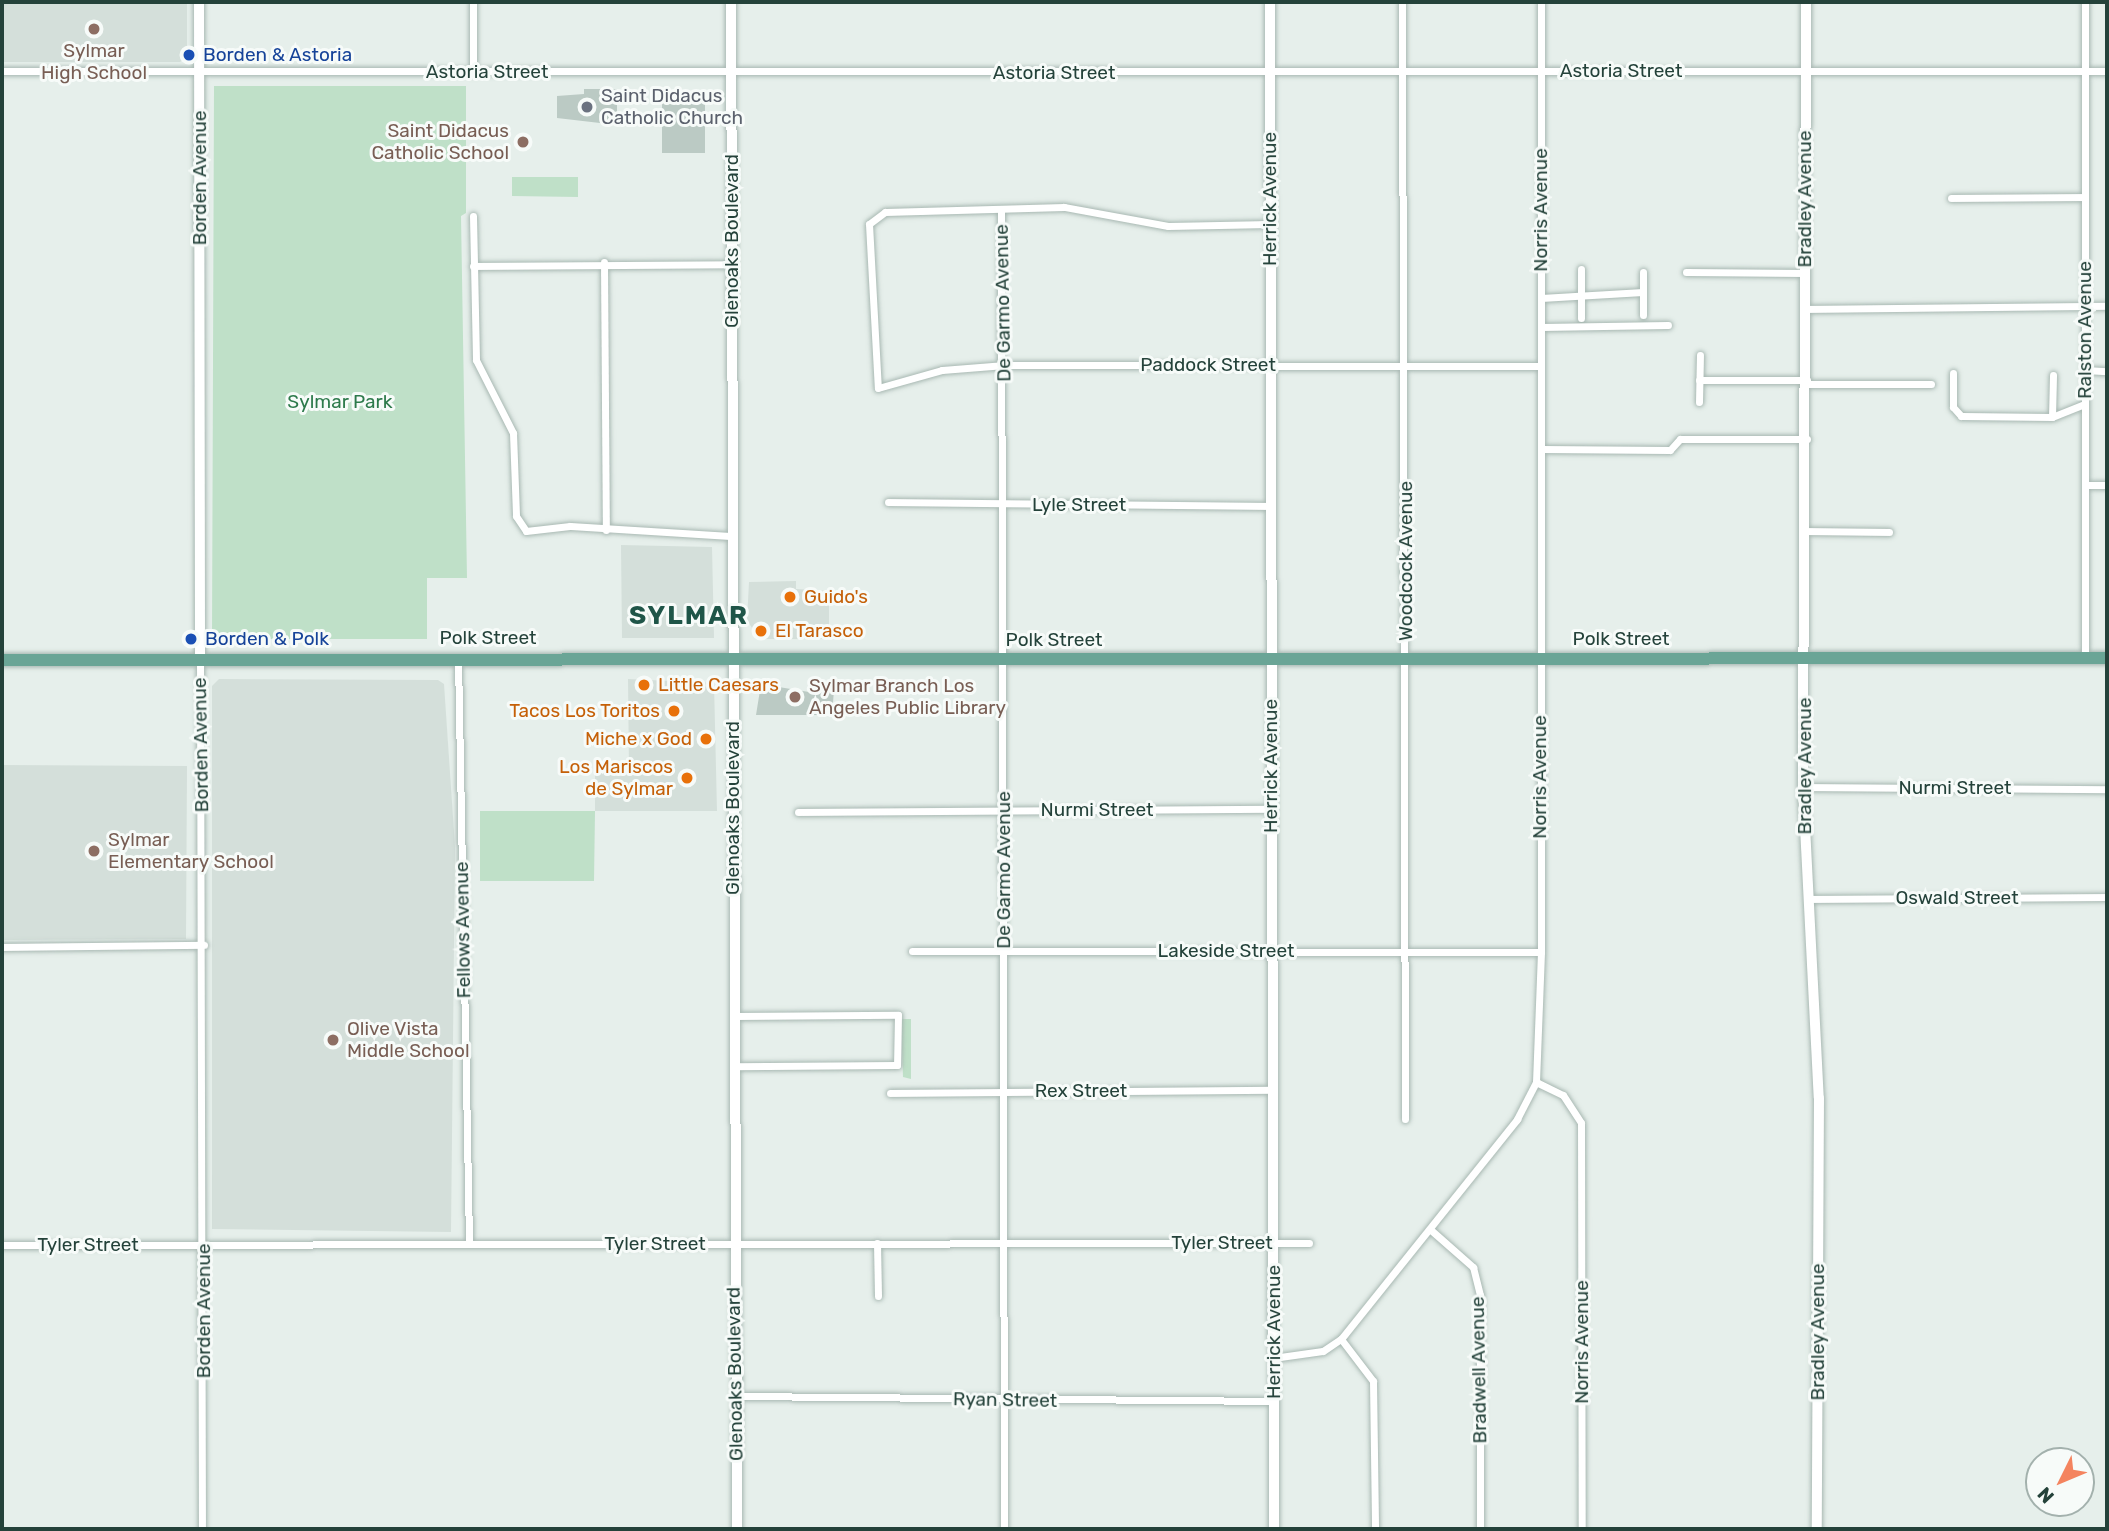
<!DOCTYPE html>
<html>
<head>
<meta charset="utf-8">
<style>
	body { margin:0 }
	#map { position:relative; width:2109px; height:1531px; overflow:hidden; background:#e6efeb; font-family:Rubik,sans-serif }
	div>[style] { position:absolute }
	.built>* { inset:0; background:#d4dfda }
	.green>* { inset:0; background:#bfe0c8 }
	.building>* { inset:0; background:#bbcac4 }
	.roads { filter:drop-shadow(0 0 2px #a8b8b2) drop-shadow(0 0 2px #a8b8b2) }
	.street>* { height:7px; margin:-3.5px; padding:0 3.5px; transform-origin:3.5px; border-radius:3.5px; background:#fff }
	.secondary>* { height:10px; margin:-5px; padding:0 5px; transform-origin:5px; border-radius:5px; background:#fff }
	.primary>* { height:12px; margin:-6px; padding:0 6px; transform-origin:6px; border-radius:6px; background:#6aa596 }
	.dots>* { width:19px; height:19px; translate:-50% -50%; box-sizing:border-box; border:4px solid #f7fbf9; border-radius:50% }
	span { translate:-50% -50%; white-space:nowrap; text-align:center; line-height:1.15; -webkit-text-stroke:6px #f7fbf9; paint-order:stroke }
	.education-label { font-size:19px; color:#785e54 }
	.right { translate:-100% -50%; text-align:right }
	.left { translate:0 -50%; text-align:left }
	.transit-label { font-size:19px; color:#164399 }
	.street-label { font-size:19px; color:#24423a }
	.worship-label { font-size:19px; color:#5b616d }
	.park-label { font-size:19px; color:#2d7a4b }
	.food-label { font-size:19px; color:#c56008 }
	.district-label { font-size:26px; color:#1f5548; font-weight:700; letter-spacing:2px }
	.frame { position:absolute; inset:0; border:4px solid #24423a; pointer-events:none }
	.north { position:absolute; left:2025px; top:1447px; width:70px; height:70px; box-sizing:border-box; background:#f7fbf9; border:2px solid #a3b1ad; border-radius:50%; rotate:227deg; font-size:19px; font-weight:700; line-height:28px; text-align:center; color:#24423a }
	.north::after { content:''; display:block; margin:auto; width:24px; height:32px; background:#f4845f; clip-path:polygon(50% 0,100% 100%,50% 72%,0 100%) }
</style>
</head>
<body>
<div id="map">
	<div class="built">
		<i style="clip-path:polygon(2px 2px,187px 2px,187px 57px,180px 62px,2px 62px)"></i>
		<i style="clip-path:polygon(621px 545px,712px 547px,714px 638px,622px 638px)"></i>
		<i style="clip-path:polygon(796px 581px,796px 589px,829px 591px,829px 639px,759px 639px,747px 620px,749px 582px)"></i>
		<i style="clip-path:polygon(219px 679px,438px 680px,444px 684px,455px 847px,451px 1232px,212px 1229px,212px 686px)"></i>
		<i style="clip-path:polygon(628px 679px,714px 683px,717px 811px,595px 811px,595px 771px,629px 771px)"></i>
		<i style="clip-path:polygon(2px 765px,187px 766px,186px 939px,2px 940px)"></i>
	</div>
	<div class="green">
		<i style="clip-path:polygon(214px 86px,466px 86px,466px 213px,461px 216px,467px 578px,427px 578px,427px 639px,218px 639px,212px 635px)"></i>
		<i style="clip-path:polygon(512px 177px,578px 177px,578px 197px,512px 196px)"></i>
		<i style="clip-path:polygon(480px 811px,595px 811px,594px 881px,480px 881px)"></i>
		<i style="clip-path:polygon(901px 1019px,911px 1019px,911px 1079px,903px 1077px)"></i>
	</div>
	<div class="building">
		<i style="clip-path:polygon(584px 89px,617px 89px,617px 125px,557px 118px,557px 96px,584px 94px)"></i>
		<i style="clip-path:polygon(662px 97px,705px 97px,705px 153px,662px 153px)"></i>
		<i style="clip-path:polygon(761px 684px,815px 693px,834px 690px,832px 715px,756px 715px)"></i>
	</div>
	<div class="roads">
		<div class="street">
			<i style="left:1402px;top:2px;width:1117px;rotate:89.85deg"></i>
			<i style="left:1541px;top:2px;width:950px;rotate:90deg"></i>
			<i style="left:1541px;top:952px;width:130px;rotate:92.2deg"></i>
			<i style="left:1536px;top:1082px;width:30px;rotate:26deg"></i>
			<i style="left:1563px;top:1095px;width:33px;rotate:57deg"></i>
			<i style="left:1581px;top:1123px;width:406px;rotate:89.9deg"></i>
			<i style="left:2px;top:71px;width:2105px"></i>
			<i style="left:473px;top:72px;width:70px;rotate:-90deg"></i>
			<i style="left:1951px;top:198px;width:134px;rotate:-0.4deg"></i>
			<i style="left:1001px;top:210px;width:1319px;rotate:89.87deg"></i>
			<i style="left:473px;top:216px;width:144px;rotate:88.8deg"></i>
			<i style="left:476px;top:360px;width:82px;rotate:63.1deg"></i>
			<i style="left:513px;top:433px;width:83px;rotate:87.9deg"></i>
			<i style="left:516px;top:516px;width:18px;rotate:56deg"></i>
			<i style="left:526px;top:531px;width:44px;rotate:-6.5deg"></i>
			<i style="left:570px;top:526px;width:161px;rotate:3.6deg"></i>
			<i style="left:1270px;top:224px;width:102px;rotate:178.9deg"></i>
			<i style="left:1168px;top:226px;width:106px;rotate:-169.6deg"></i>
			<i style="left:1064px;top:207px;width:179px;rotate:178.4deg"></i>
			<i style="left:885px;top:212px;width:20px;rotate:143deg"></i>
			<i style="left:869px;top:224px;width:164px;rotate:86.9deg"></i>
			<i style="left:878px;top:388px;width:66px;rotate:-15.7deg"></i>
			<i style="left:942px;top:370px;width:63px;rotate:-4.5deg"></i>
			<i style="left:1005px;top:365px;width:536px;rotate:0.11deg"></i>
			<i style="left:604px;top:262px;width:268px;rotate:89.6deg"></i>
			<i style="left:473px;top:266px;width:259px;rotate:-0.4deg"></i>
			<i style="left:1581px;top:269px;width:49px;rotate:90deg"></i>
			<i style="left:1686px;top:272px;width:119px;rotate:0.5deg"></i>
			<i style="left:1643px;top:292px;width:20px;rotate:-90deg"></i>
			<i style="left:1541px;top:298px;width:102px;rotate:-3.4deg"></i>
			<i style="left:1643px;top:292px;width:23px;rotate:90deg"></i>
			<i style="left:1805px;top:309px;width:302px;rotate:-0.6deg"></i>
			<i style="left:1541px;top:327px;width:127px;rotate:-0.9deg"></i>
			<i style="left:2085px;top:370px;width:22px;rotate:3deg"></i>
			<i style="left:1953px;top:373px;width:34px;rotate:90deg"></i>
			<i style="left:1953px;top:407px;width:12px;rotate:48deg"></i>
			<i style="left:1961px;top:416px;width:91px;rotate:0.6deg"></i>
			<i style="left:2052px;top:417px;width:35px;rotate:-22deg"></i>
			<i style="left:1699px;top:380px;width:108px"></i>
			<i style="left:1807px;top:384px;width:124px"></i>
			<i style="left:1699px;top:402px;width:47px;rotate:-88.8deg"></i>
			<i style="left:2052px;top:417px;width:42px;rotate:-88.6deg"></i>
			<i style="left:1541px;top:449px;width:129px;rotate:0.4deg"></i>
			<i style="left:1670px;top:450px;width:15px;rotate:-48deg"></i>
			<i style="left:1680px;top:439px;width:127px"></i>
			<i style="left:2085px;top:485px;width:22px"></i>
			<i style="left:888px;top:502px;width:382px;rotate:0.6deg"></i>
			<i style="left:1806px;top:531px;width:83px;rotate:0.7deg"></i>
			<i style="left:458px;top:658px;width:586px;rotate:88.92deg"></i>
			<i style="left:2085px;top:658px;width:656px;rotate:-90deg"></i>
			<i style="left:200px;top:661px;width:868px;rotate:89.87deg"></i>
			<i style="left:1803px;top:787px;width:304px;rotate:0.4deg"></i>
			<i style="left:798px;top:812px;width:472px;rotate:-0.4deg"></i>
			<i style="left:1807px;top:899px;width:300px;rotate:-0.4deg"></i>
			<i style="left:2px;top:947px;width:202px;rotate:-0.6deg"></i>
			<i style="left:912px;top:951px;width:629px;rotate:0.09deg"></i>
			<i style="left:735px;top:1016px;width:163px;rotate:-0.4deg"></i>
			<i style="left:898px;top:1015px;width:50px;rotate:91.1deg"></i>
			<i style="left:897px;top:1065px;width:162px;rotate:179.6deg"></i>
			<i style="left:890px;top:1093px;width:381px;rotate:-0.5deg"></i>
			<i style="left:1432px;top:1231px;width:55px;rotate:41.3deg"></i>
			<i style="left:1473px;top:1267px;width:29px;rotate:76deg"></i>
			<i style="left:1480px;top:1295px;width:234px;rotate:90deg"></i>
			<i style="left:877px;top:1243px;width:53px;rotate:88.9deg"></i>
			<i style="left:2px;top:1245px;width:1307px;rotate:-0.09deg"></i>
			<i style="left:1341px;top:1339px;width:53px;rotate:52.7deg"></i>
			<i style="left:1373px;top:1381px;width:148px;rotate:89.2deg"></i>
			<i style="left:1273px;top:1358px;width:50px;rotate:-8deg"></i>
			<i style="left:1323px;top:1351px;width:22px;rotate:-34deg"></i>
			<i style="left:1341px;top:1339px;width:282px;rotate:-51.3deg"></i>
			<i style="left:1517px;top:1119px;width:42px;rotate:-62.8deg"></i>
			<i style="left:736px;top:1396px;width:538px;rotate:0.53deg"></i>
		</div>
		<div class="secondary">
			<i style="left:199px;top:2px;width:659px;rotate:89.91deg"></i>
			<i style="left:731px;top:2px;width:1527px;rotate:89.77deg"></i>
			<i style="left:1270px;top:2px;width:1527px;rotate:89.85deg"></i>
			<i style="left:1806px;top:2px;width:785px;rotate:90.22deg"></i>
			<i style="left:1803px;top:787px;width:311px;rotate:87.1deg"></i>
			<i style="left:1819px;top:1098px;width:431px;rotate:90.3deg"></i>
		</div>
		<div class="primary">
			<i style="left:2px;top:660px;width:2105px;rotate:-0.05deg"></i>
		</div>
	</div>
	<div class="dots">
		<i style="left:94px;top:29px;background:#8d6e63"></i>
		<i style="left:189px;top:55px;background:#1a4fb4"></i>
		<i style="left:587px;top:107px;background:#6b7280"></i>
		<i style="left:523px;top:142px;background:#8d6e63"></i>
		<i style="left:790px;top:597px;background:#e8710a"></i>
		<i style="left:761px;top:631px;background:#e8710a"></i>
		<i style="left:191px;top:639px;background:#1a4fb4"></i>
		<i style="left:644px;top:685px;background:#e8710a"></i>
		<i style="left:795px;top:697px;background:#8d6e63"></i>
		<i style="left:674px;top:711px;background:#e8710a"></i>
		<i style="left:706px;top:739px;background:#e8710a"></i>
		<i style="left:687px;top:778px;background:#e8710a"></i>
		<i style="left:94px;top:851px;background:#8d6e63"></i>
		<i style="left:333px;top:1040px;background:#8d6e63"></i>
	</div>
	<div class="education-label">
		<span style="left:94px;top:62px">Sylmar<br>High School</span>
		<span class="right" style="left:509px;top:142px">Saint Didacus<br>Catholic School</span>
		<span class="left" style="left:809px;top:697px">Sylmar Branch Los<br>Angeles Public Library</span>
		<span class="left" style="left:108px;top:851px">Sylmar<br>Elementary School</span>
		<span class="left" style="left:347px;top:1040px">Olive Vista<br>Middle School</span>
	</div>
	<div class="transit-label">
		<span class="left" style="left:203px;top:55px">Borden &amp; Astoria</span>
		<span class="left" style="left:205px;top:639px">Borden &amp; Polk</span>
	</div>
	<div class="street-label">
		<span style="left:1621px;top:71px">Astoria Street</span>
		<span style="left:487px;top:72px">Astoria Street</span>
		<span style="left:1054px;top:73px">Astoria Street</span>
		<span style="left:200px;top:178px;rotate:-90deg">Borden Avenue</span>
		<span style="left:1270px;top:199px;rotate:-90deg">Herrick Avenue</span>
		<span style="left:1805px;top:199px;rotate:-90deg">Bradley Avenue</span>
		<span style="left:1541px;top:210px;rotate:-90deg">Norris Avenue</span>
		<span style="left:732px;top:241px;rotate:-90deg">Glenoaks Boulevard</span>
		<span style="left:1003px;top:303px;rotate:-91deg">De Garmo Avenue</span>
		<span style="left:2085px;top:330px;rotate:-90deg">Ralston Avenue</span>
		<span style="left:1208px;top:365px">Paddock Street</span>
		<span style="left:1079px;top:505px">Lyle Street</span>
		<span style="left:1406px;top:561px;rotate:-90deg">Woodcock Avenue</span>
		<span style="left:488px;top:638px">Polk Street</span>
		<span style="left:1621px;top:639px">Polk Street</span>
		<span style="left:1054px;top:640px">Polk Street</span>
		<span style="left:201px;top:745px;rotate:-91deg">Borden Avenue</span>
		<span style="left:1271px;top:766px;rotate:-90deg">Herrick Avenue</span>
		<span style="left:1805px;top:766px;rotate:-90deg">Bradley Avenue</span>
		<span style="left:1540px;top:777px;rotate:-90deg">Norris Avenue</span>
		<span style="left:1955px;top:788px">Nurmi Street</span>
		<span style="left:733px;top:808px;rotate:-90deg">Glenoaks Boulevard</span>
		<span style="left:1097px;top:810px">Nurmi Street</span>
		<span style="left:1004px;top:870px;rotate:-90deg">De Garmo Avenue</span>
		<span style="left:1957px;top:898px">Oswald Street</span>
		<span style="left:463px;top:930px;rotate:-91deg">Fellows Avenue</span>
		<span style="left:1226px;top:951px">Lakeside Street</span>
		<span style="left:1081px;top:1091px">Rex Street</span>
		<span style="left:1222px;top:1243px">Tyler Street</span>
		<span style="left:655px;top:1244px">Tyler Street</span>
		<span style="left:88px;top:1245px">Tyler Street</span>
		<span style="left:204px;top:1311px;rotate:-90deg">Borden Avenue</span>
		<span style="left:1274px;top:1332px;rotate:-90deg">Herrick Avenue</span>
		<span style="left:1818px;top:1332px;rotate:-90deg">Bradley Avenue</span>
		<span style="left:1582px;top:1342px;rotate:-90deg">Norris Avenue</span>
		<span style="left:1479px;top:1370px;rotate:-91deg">Bradwell Avenue</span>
		<span style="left:735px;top:1374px;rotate:-91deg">Glenoaks Boulevard</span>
		<span style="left:1005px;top:1400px;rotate:1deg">Ryan Street</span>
	</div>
	<div class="worship-label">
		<span class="left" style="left:601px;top:107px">Saint Didacus<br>Catholic Church</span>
	</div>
	<div class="park-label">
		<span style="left:340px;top:402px">Sylmar Park</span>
	</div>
	<div class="food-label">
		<span class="left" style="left:804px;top:597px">Guido's</span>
		<span class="left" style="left:775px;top:631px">El Tarasco</span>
		<span class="left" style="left:658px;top:685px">Little Caesars</span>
		<span class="right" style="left:660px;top:711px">Tacos Los Toritos</span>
		<span class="right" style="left:692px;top:739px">Miche x God</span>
		<span class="right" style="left:673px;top:778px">Los Mariscos<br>de Sylmar</span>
	</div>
	<div class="district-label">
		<span style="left:689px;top:616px">SYLMAR</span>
	</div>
	<div class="frame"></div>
	<div class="north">N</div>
</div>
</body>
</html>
